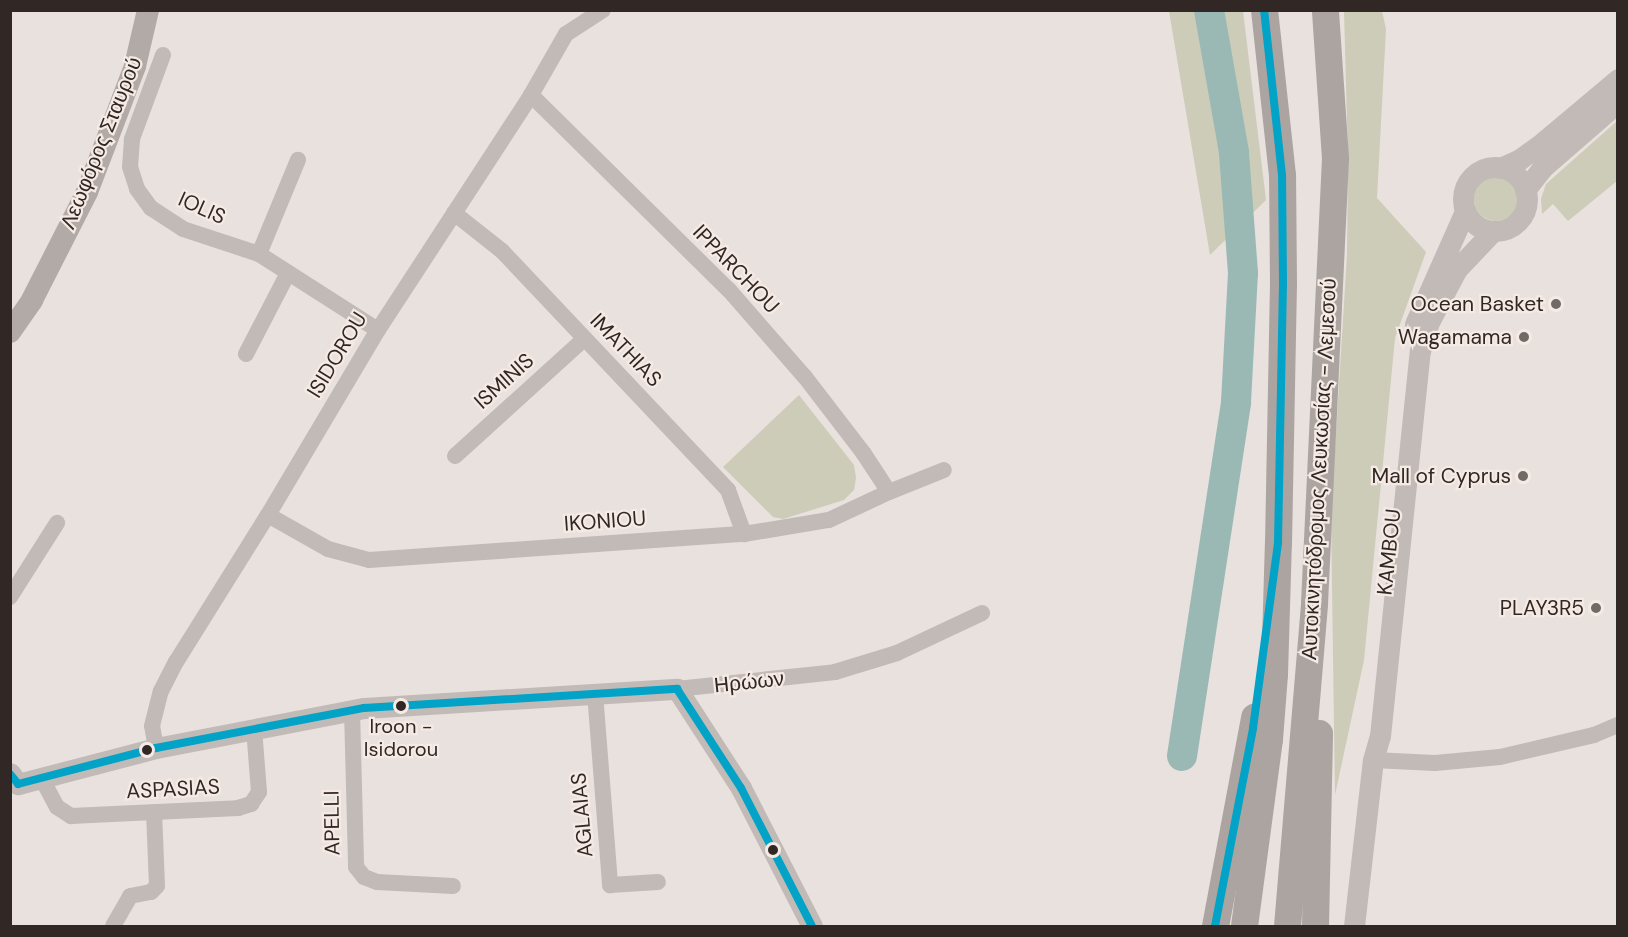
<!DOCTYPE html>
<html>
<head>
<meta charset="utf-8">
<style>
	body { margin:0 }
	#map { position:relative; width:1628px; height:937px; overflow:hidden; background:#e9e1dd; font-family:"DM Sans",sans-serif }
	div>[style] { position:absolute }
	.green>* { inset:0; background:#ccccb8 }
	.round { border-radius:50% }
	.river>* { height:30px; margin:-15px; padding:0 15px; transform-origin:15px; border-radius:15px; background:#9bb9b4 }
	.minor>* { height:16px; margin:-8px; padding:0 8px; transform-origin:8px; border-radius:8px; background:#c1bab7 }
	.tertiary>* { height:21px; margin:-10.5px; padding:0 10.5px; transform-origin:10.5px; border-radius:10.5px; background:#c1bab7 }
	.tertiary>.ring { margin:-10.5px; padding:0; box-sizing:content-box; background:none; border:21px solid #c1bab7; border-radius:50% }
	.secondary>* { height:22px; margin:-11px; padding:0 11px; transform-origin:11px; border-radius:11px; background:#b2aaa7 }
	.trunk>* { height:27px; margin:-13.5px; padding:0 13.5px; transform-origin:13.5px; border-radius:13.5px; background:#aca4a1 }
	.bus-1>* { height:8px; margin:-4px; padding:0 4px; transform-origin:4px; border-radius:4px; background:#02a3c6 }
	.dots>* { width:16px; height:16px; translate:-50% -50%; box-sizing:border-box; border:3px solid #f6ebe4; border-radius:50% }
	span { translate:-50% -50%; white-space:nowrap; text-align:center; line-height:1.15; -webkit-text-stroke:4.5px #f6ebe4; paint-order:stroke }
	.bus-label { font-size:20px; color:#312826 }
	.street-label { font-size:21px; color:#312826 }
	.poi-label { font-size:21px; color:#312826 }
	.right { translate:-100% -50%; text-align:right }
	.frame { position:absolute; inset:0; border:12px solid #312826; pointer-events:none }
</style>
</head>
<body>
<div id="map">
	<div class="green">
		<i style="clip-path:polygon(1169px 11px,1243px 11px,1266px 200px,1210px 255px)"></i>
		<i style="clip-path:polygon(1344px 11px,1382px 11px,1386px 29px,1377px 198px,1426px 252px,1395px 338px,1364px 660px,1335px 795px,1331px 515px,1347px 255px,1348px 156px)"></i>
		<i style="clip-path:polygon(1617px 121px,1617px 181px,1568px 221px,1553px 204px,1542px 214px,1541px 199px,1546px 184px)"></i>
		<i class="round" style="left:1474px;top:177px;width:44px;height:44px"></i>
		<i style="clip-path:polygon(799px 395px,854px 465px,856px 478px,854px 490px,844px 500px,783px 519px,773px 517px,723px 467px)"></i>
	</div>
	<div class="river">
		<i style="left:1182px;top:756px;width:358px;rotate:-81.3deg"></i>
		<i style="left:1236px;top:402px;width:129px;rotate:-86.9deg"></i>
		<i style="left:1243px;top:273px;width:121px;rotate:-94.3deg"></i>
		<i style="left:1234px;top:152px;width:144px;rotate:-100deg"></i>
	</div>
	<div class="minor">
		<i style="left:163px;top:55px;width:90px;rotate:110.3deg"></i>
		<i style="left:132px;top:139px;width:28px;rotate:94deg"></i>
		<i style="left:130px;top:167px;width:23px;rotate:72deg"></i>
		<i style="left:137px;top:189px;width:24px;rotate:54deg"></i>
		<i style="left:151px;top:208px;width:38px;rotate:33deg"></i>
		<i style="left:183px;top:229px;width:80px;rotate:18.2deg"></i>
		<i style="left:259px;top:254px;width:141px;rotate:32.6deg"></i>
		<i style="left:531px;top:95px;width:278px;rotate:44.6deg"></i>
		<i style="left:729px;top:290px;width:116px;rotate:48.9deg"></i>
		<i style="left:805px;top:377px;width:97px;rotate:52.5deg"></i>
		<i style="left:864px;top:454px;width:45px;rotate:56.7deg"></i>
		<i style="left:454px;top:213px;width:61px;rotate:38.4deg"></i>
		<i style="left:502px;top:251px;width:329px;rotate:46.6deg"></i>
		<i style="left:728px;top:490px;width:47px;rotate:70deg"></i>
		<i style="left:259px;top:254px;width:102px;rotate:-67.5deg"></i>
		<i style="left:246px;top:354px;width:91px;rotate:-62.6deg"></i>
		<i style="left:455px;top:456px;width:174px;rotate:-42.2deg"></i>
		<i style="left:268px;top:515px;width:69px;rotate:29.5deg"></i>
		<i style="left:328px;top:549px;width:42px;rotate:15deg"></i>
		<i style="left:369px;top:560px;width:376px;rotate:-4deg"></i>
		<i style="left:744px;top:534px;width:86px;rotate:-9.4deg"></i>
		<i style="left:829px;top:520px;width:66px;rotate:-25deg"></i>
		<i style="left:889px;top:492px;width:59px;rotate:-21.8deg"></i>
		<i style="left:10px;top:597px;width:88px;rotate:-57.6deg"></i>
		<i style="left:677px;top:689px;width:159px;rotate:-6.1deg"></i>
		<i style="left:835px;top:672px;width:65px;rotate:-17deg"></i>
		<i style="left:897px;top:653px;width:94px;rotate:-25.2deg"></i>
		<i style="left:595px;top:693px;width:193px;rotate:85.5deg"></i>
		<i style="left:610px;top:885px;width:48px;rotate:-3.6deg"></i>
		<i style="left:352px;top:710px;width:157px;rotate:88.5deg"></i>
		<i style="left:356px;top:867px;width:13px;rotate:51deg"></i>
		<i style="left:364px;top:877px;width:14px;rotate:21deg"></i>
		<i style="left:377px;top:882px;width:76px;rotate:3deg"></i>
		<i style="left:156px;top:748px;width:22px;rotate:-100deg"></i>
		<i style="left:152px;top:726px;width:36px;rotate:-76deg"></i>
		<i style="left:161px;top:691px;width:33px;rotate:-63deg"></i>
		<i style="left:176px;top:662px;width:173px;rotate:-58deg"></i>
		<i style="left:268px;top:515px;width:215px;rotate:-59.3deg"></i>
		<i style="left:378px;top:330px;width:280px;rotate:-56.9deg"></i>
		<i style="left:531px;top:95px;width:70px;rotate:-60.2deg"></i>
		<i style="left:566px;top:34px;width:44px;rotate:-33deg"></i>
		<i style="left:1373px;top:760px;width:62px;rotate:2.8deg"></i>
		<i style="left:1435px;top:763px;width:65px;rotate:-5.3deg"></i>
		<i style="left:1500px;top:757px;width:97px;rotate:-13.2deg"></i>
		<i style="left:1594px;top:735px;width:26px;rotate:-23deg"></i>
		<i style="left:41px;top:777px;width:34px;rotate:62deg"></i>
		<i style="left:57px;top:807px;width:17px;rotate:33deg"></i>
		<i style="left:71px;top:816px;width:167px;rotate:-2.7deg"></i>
		<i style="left:238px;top:808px;width:14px;rotate:-17deg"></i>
		<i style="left:251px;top:804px;width:14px;rotate:-56deg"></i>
		<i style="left:259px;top:792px;width:63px;rotate:-94.5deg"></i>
		<i style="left:113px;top:926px;width:34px;rotate:-60deg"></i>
		<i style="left:130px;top:896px;width:21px;rotate:-11deg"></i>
		<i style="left:151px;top:892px;width:8px;rotate:-45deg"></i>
		<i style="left:157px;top:886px;width:74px;rotate:-92.3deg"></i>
	</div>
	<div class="tertiary">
		<i class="ring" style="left:1463px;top:167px;width:43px;height:43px"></i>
		<i style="left:1500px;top:168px;width:22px;rotate:-24deg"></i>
		<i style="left:1520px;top:159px;width:29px;rotate:-36deg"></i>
		<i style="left:1543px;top:142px;width:98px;rotate:-40deg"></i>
		<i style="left:1525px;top:190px;width:28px;rotate:-52deg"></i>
		<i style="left:1542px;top:168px;width:101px;rotate:-41deg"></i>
		<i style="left:1415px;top:324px;width:124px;rotate:-66.1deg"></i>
		<i style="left:10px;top:773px;width:14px;rotate:54deg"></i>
		<i style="left:18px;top:784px;width:143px;rotate:-14.6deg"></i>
		<i style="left:156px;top:748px;width:212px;rotate:-10.9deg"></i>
		<i style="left:364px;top:708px;width:314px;rotate:-3.5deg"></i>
		<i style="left:677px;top:689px;width:118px;rotate:57.1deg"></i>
		<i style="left:741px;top:788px;width:155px;rotate:62.8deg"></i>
		<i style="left:1354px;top:926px;width:167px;rotate:-83.5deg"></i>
		<i style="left:1373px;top:760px;width:25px;rotate:-74deg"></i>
		<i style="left:1380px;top:736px;width:387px;rotate:-84.1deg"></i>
		<i style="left:1420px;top:351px;width:30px;rotate:-73deg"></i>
		<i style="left:1429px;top:322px;width:60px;rotate:-62.2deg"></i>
		<i style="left:1457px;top:269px;width:52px;rotate:-46.5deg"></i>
	</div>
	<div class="secondary">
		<i style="left:10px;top:332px;width:39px;rotate:-55deg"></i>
		<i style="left:32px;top:300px;width:121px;rotate:-63deg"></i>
		<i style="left:87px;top:192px;width:135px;rotate:-69.1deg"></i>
		<i style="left:135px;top:66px;width:57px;rotate:-76.9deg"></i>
	</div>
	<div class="trunk">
		<i style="left:1215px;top:926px;width:213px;rotate:-79.4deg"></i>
		<i style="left:1244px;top:926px;width:189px;rotate:-82.4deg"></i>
		<i style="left:1269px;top:739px;width:65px;rotate:-85.6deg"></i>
		<i style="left:1274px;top:674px;width:131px;rotate:-88.3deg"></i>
		<i style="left:1278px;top:543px;width:259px;rotate:-88.9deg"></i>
		<i style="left:1283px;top:284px;width:109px;rotate:-90.5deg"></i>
		<i style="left:1282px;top:175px;width:166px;rotate:-96.2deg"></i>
		<i style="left:1287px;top:926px;width:324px;rotate:-85.2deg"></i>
		<i style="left:1314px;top:603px;width:445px;rotate:-87.3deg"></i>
		<i style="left:1335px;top:158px;width:148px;rotate:-93.9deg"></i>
		<i style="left:1315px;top:926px;width:193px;rotate:-88.8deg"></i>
	</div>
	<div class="bus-1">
		<i style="left:10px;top:774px;width:13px;rotate:51deg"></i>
		<i style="left:18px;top:784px;width:143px;rotate:-14.6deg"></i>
		<i style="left:156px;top:748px;width:212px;rotate:-10.9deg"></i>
		<i style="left:364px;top:708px;width:314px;rotate:-3.5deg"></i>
		<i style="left:677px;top:689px;width:118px;rotate:57.1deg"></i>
		<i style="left:741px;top:788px;width:155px;rotate:62.8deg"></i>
		<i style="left:1215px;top:926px;width:202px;rotate:-79.1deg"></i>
		<i style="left:1253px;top:728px;width:187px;rotate:-82.3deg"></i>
		<i style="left:1278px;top:543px;width:259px;rotate:-88.9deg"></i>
		<i style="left:1283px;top:284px;width:109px;rotate:-90.5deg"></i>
		<i style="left:1282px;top:175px;width:166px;rotate:-96.2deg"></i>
	</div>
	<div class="dots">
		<i style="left:1556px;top:304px;background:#716966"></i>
		<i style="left:1524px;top:337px;background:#716966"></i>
		<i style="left:1523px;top:476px;background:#716966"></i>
		<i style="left:1596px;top:608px;background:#716966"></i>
		<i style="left:401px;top:706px;background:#312826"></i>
		<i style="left:147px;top:750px;background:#312826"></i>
		<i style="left:773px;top:850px;background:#312826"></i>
	</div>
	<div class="bus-label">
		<span style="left:401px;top:738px">Iroon -<br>Isidorou</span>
	</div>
	<div class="street-label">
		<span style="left:101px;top:143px;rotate:-68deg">Λεωφόρος Σταυρού</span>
		<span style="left:202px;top:208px;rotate:24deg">IOLIS</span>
		<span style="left:736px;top:269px;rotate:46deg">IPPARCHOU</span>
		<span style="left:626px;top:350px;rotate:46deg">IMATHIAS</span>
		<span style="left:337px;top:355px;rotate:-59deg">ISIDOROU</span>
		<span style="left:504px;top:381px;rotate:-42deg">ISMINIS</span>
		<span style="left:1319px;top:469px;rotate:-87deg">Αυτοκινητόδρομος Λευκωσίας - Λεμεσού</span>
		<span style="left:605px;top:521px;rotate:-4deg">IKONIOU</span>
		<span style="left:1389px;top:552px;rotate:-84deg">KAMBOU</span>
		<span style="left:749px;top:682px;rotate:-6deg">Ηρώων</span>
		<span style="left:173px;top:789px;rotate:-3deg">ASPASIAS</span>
		<span style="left:582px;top:815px;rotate:-95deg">AGLAIAS</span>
		<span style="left:332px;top:823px;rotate:-91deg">APELLI</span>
	</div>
	<div class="poi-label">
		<span class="right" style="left:1544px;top:304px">Ocean Basket</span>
		<span class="right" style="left:1512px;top:337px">Wagamama</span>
		<span class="right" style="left:1511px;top:476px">Mall of Cyprus</span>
		<span class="right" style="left:1584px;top:608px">PLAY3R5</span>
	</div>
	<div class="frame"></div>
</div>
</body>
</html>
